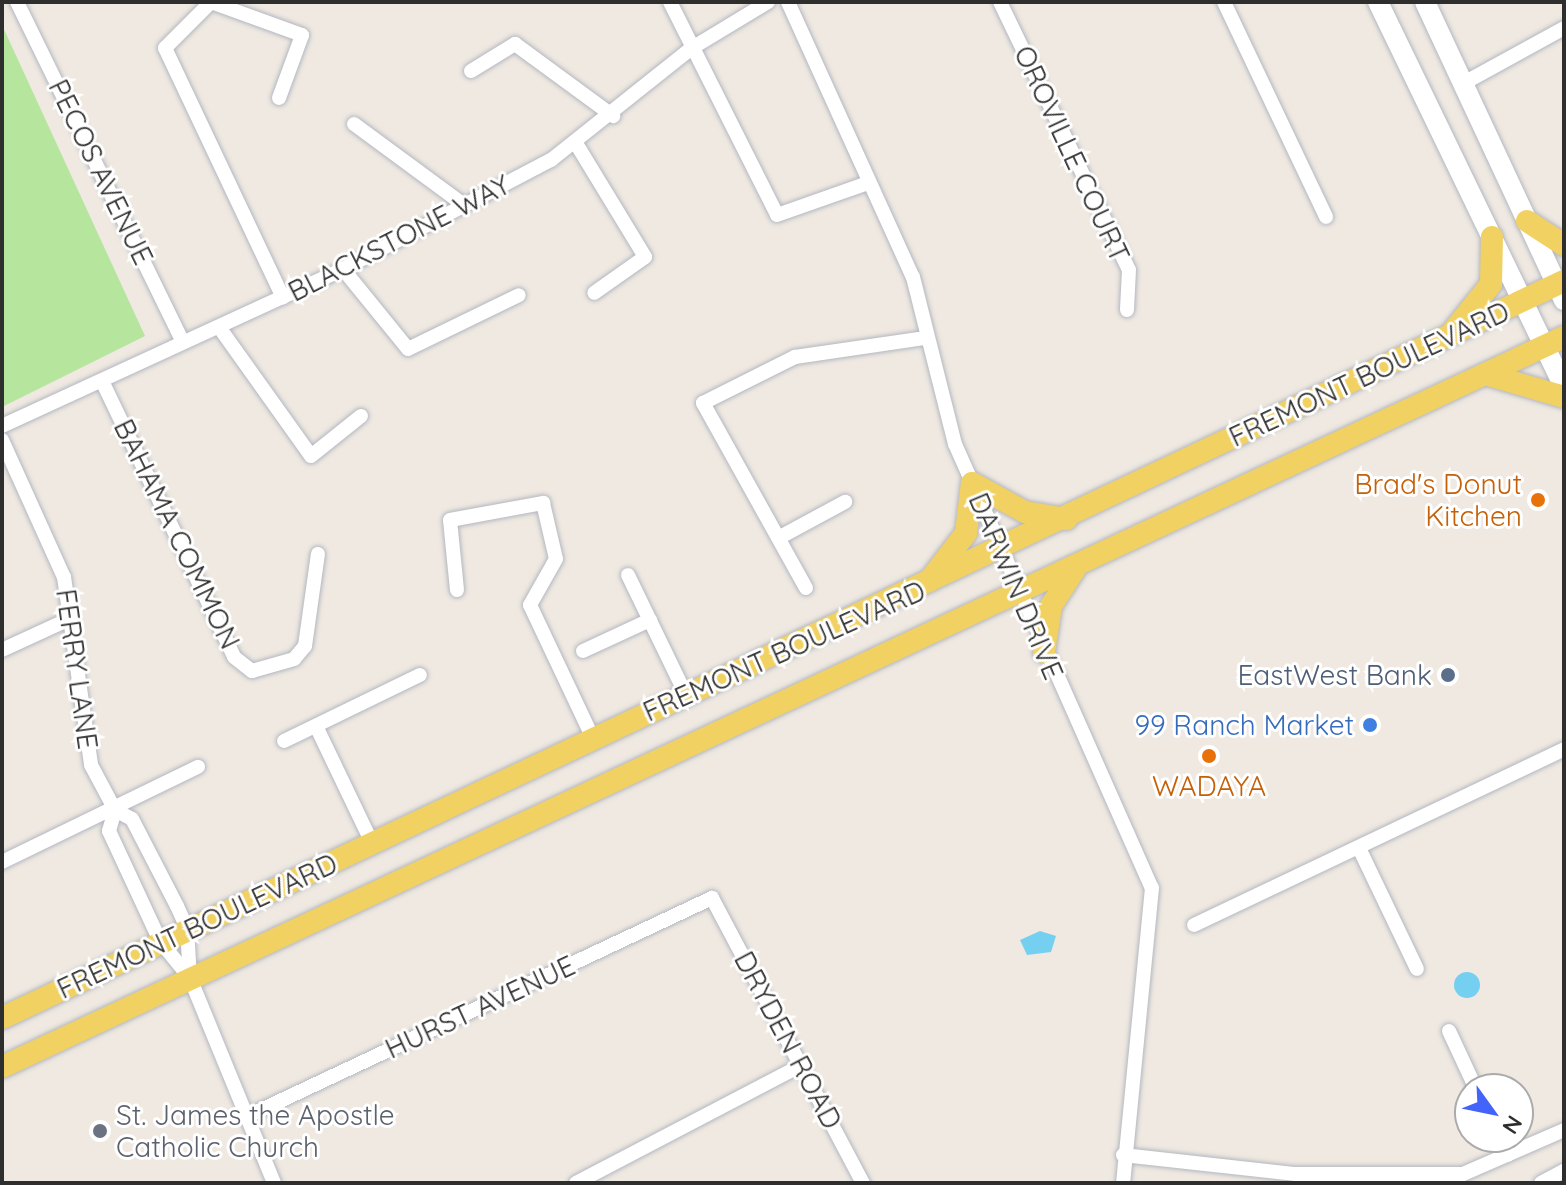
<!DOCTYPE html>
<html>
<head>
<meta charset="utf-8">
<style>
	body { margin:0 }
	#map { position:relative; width:1566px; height:1185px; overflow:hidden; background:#efe9e1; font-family:Quicksand,sans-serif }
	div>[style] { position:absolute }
	.green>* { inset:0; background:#b6e59e }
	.water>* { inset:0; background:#75cff0 }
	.round { border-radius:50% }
	.roads { filter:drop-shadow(0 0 2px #b4b7c1) drop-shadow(0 0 2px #b4b7c1) }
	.minor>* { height:14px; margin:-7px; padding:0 7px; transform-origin:7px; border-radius:7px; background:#fff }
	.secondary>* { height:20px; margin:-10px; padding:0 10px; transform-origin:10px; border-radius:10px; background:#fff }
	.primary>* { height:22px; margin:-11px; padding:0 11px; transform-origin:11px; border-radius:11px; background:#f2d163 }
	.dots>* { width:22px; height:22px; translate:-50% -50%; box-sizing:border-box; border:4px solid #fff; border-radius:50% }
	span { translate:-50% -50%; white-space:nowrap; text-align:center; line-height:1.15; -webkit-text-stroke:6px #fff; paint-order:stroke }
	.street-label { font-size:28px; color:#2e2e2e }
	.food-label { font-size:28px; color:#c56008 }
	.right { translate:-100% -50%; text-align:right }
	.service-label { font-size:28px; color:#4e5e75 }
	.shop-label { font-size:28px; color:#366cbe }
	.worship-label { font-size:28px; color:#5b616d }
	.left { translate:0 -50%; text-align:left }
	.frame { position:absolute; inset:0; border:4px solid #2e2e2e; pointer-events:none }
	.north { position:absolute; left:1454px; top:1073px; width:80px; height:80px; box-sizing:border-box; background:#fff; border:2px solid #ababab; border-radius:50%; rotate:123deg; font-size:22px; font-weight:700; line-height:32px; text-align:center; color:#2e2e2e }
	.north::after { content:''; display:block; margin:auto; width:28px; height:36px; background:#4264fb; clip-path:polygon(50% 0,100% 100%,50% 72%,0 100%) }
</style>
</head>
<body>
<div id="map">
	<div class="green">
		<i style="clip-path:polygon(2px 25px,145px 336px,2px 407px)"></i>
	</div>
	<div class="water">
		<i style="clip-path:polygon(1040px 931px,1056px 936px,1051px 952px,1027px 955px,1020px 940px)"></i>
		<i class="round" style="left:1454px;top:972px;width:26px;height:26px"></i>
	</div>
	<div class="roads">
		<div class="minor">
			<i style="left:17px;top:2px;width:378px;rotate:64deg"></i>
			<i style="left:670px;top:2px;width:238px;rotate:63.3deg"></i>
			<i style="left:777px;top:215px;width:96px;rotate:-19.4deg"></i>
			<i style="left:788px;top:2px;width:302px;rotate:65.6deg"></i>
			<i style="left:913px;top:277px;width:172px;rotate:75.9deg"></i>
			<i style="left:955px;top:444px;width:486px;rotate:66.1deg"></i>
			<i style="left:1152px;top:888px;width:296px;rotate:95.6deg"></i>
			<i style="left:1000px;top:2px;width:297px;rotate:64.3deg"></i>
			<i style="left:1129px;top:270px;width:40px;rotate:92.9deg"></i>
			<i style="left:1224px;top:2px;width:238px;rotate:64.6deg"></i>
			<i style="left:471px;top:71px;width:52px;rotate:-31.5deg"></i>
			<i style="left:515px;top:44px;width:122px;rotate:36.3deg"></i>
			<i style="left:1464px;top:83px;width:114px;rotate:-28.8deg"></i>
			<i style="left:279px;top:98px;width:67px;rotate:-69.9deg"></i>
			<i style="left:302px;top:35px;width:97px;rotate:-160.1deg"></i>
			<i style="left:211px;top:2px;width:65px;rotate:135deg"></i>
			<i style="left:165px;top:48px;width:276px;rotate:64.7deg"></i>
			<i style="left:354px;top:124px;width:137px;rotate:36.4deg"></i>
			<i style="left:577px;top:145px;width:131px;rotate:58.7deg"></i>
			<i style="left:645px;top:257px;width:62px;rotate:144.8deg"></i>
			<i style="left:343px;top:269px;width:103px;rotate:50.9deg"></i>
			<i style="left:408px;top:349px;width:123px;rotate:-25.9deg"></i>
			<i style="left:219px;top:327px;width:158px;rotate:54.5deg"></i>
			<i style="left:311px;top:456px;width:64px;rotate:-38.7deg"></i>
			<i style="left:103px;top:383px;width:304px;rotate:64.4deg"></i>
			<i style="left:234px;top:657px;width:23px;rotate:38deg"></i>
			<i style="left:252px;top:671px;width:44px;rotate:-15.9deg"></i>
			<i style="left:294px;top:659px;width:17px;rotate:-50deg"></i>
			<i style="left:305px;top:646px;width:93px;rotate:-82deg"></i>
			<i style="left:2px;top:426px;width:375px;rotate:-24.7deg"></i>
			<i style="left:343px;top:269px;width:235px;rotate:-27.7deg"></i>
			<i style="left:551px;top:160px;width:180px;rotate:-38.5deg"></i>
			<i style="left:692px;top:48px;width:89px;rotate:-31.2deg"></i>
			<i style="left:2px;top:440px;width:150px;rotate:65.7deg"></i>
			<i style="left:64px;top:577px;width:190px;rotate:81.8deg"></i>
			<i style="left:91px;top:765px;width:51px;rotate:61.9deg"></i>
			<i style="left:115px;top:810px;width:19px;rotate:28deg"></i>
			<i style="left:132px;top:819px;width:98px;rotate:62.7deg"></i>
			<i style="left:177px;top:906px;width:24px;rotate:66deg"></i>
			<i style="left:187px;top:928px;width:50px;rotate:86.6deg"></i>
			<i style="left:782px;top:536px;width:72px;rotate:-28.4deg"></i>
			<i style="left:628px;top:575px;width:133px;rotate:64.2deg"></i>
			<i style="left:806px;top:588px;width:212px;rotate:-119.1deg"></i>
			<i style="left:703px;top:403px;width:103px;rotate:-26.6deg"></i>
			<i style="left:795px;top:357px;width:132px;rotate:-8.3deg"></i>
			<i style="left:457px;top:590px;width:70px;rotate:-95.7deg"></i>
			<i style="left:450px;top:520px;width:95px;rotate:-10.4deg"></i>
			<i style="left:543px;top:503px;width:57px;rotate:76.9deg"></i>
			<i style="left:556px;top:559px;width:53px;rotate:119.5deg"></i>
			<i style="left:530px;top:605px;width:147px;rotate:64.7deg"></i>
			<i style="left:2px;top:650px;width:74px;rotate:-24.8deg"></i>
			<i style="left:583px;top:651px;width:74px;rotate:-24.8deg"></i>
			<i style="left:316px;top:726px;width:130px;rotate:64.4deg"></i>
			<i style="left:284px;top:741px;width:151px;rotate:-25.9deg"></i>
			<i style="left:115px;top:810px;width:22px;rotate:106deg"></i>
			<i style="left:109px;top:831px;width:121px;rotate:65.1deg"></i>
			<i style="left:160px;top:941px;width:48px;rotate:51deg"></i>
			<i style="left:190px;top:978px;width:222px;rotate:67.7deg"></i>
			<i style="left:1359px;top:848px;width:134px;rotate:64.4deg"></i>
			<i style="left:2px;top:862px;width:218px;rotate:-25.9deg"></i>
			<i style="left:1194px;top:925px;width:410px;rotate:-25.4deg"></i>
			<i style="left:1449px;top:1031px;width:64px;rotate:65deg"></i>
			<i style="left:248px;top:1116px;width:513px;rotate:-25.17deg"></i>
			<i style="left:712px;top:898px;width:323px;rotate:62.1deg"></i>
			<i style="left:1499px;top:1137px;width:20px;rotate:63deg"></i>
			<i style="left:1123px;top:1155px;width:174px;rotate:6.3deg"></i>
			<i style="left:1296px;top:1174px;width:167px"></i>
			<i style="left:1463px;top:1174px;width:110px;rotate:-23.5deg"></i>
			<i style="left:576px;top:1183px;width:255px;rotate:-27.6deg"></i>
			<i style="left:1541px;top:1183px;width:26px;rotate:-28deg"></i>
		</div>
		<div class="secondary">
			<i style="left:1378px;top:2px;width:427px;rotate:64.2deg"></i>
			<i style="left:1425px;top:2px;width:329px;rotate:65deg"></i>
		</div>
		<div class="primary">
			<i style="left:1527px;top:221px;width:44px;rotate:33deg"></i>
			<i style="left:1454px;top:330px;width:59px;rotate:-51.2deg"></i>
			<i style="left:1491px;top:284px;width:47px;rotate:-88.8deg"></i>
			<i style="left:1485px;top:374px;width:82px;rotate:16.2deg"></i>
			<i style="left:929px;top:581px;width:61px;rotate:-52.4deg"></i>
			<i style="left:966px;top:533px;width:50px;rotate:-83.2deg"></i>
			<i style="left:972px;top:483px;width:60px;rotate:28.7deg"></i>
			<i style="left:1025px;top:512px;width:42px;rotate:9.7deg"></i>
			<i style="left:1044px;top:652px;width:47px;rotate:-81.3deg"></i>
			<i style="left:1051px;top:606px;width:44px;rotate:-57deg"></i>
			<i style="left:2px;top:1018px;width:1727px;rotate:-25.26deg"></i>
			<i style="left:2px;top:1067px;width:1724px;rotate:-25.05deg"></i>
		</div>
	</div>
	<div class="dots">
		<i style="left:1538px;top:500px;background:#e8710a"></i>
		<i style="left:1448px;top:675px;background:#5c6f8a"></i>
		<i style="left:1370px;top:725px;background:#3f7fe0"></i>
		<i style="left:1209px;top:756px;background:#e8710a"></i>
		<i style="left:100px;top:1131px;background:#6b7280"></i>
	</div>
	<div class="street-label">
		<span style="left:1072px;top:154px;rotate:65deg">OROVILLE COURT</span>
		<span style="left:101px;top:172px;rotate:64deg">PECOS AVENUE</span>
		<span style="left:399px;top:238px;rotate:-27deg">BLACKSTONE WAY</span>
		<span style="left:1369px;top:374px;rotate:-25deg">FREMONT BOULEVARD</span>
		<span style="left:177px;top:534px;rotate:64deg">BAHAMA COMMON</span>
		<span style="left:1016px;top:586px;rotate:67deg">DARWIN DRIVE</span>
		<span style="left:784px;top:651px;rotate:-24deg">FREMONT BOULEVARD</span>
		<span style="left:77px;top:669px;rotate:82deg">FERRY LANE</span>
		<span style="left:197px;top:926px;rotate:-25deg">FREMONT BOULEVARD</span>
		<span style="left:480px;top:1007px;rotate:-25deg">HURST AVENUE</span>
		<span style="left:788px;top:1040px;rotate:62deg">DRYDEN ROAD</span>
	</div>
	<div class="food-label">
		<span class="right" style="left:1522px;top:500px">Brad's Donut<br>Kitchen</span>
		<span style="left:1209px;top:786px">WADAYA</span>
	</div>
	<div class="service-label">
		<span class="right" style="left:1432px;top:675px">EastWest Bank</span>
	</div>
	<div class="shop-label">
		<span class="right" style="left:1354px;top:725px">99 Ranch Market</span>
	</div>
	<div class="worship-label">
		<span class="left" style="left:116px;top:1131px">St. James the Apostle<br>Catholic Church</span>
	</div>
	<div class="frame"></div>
	<div class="north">N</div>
</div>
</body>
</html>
